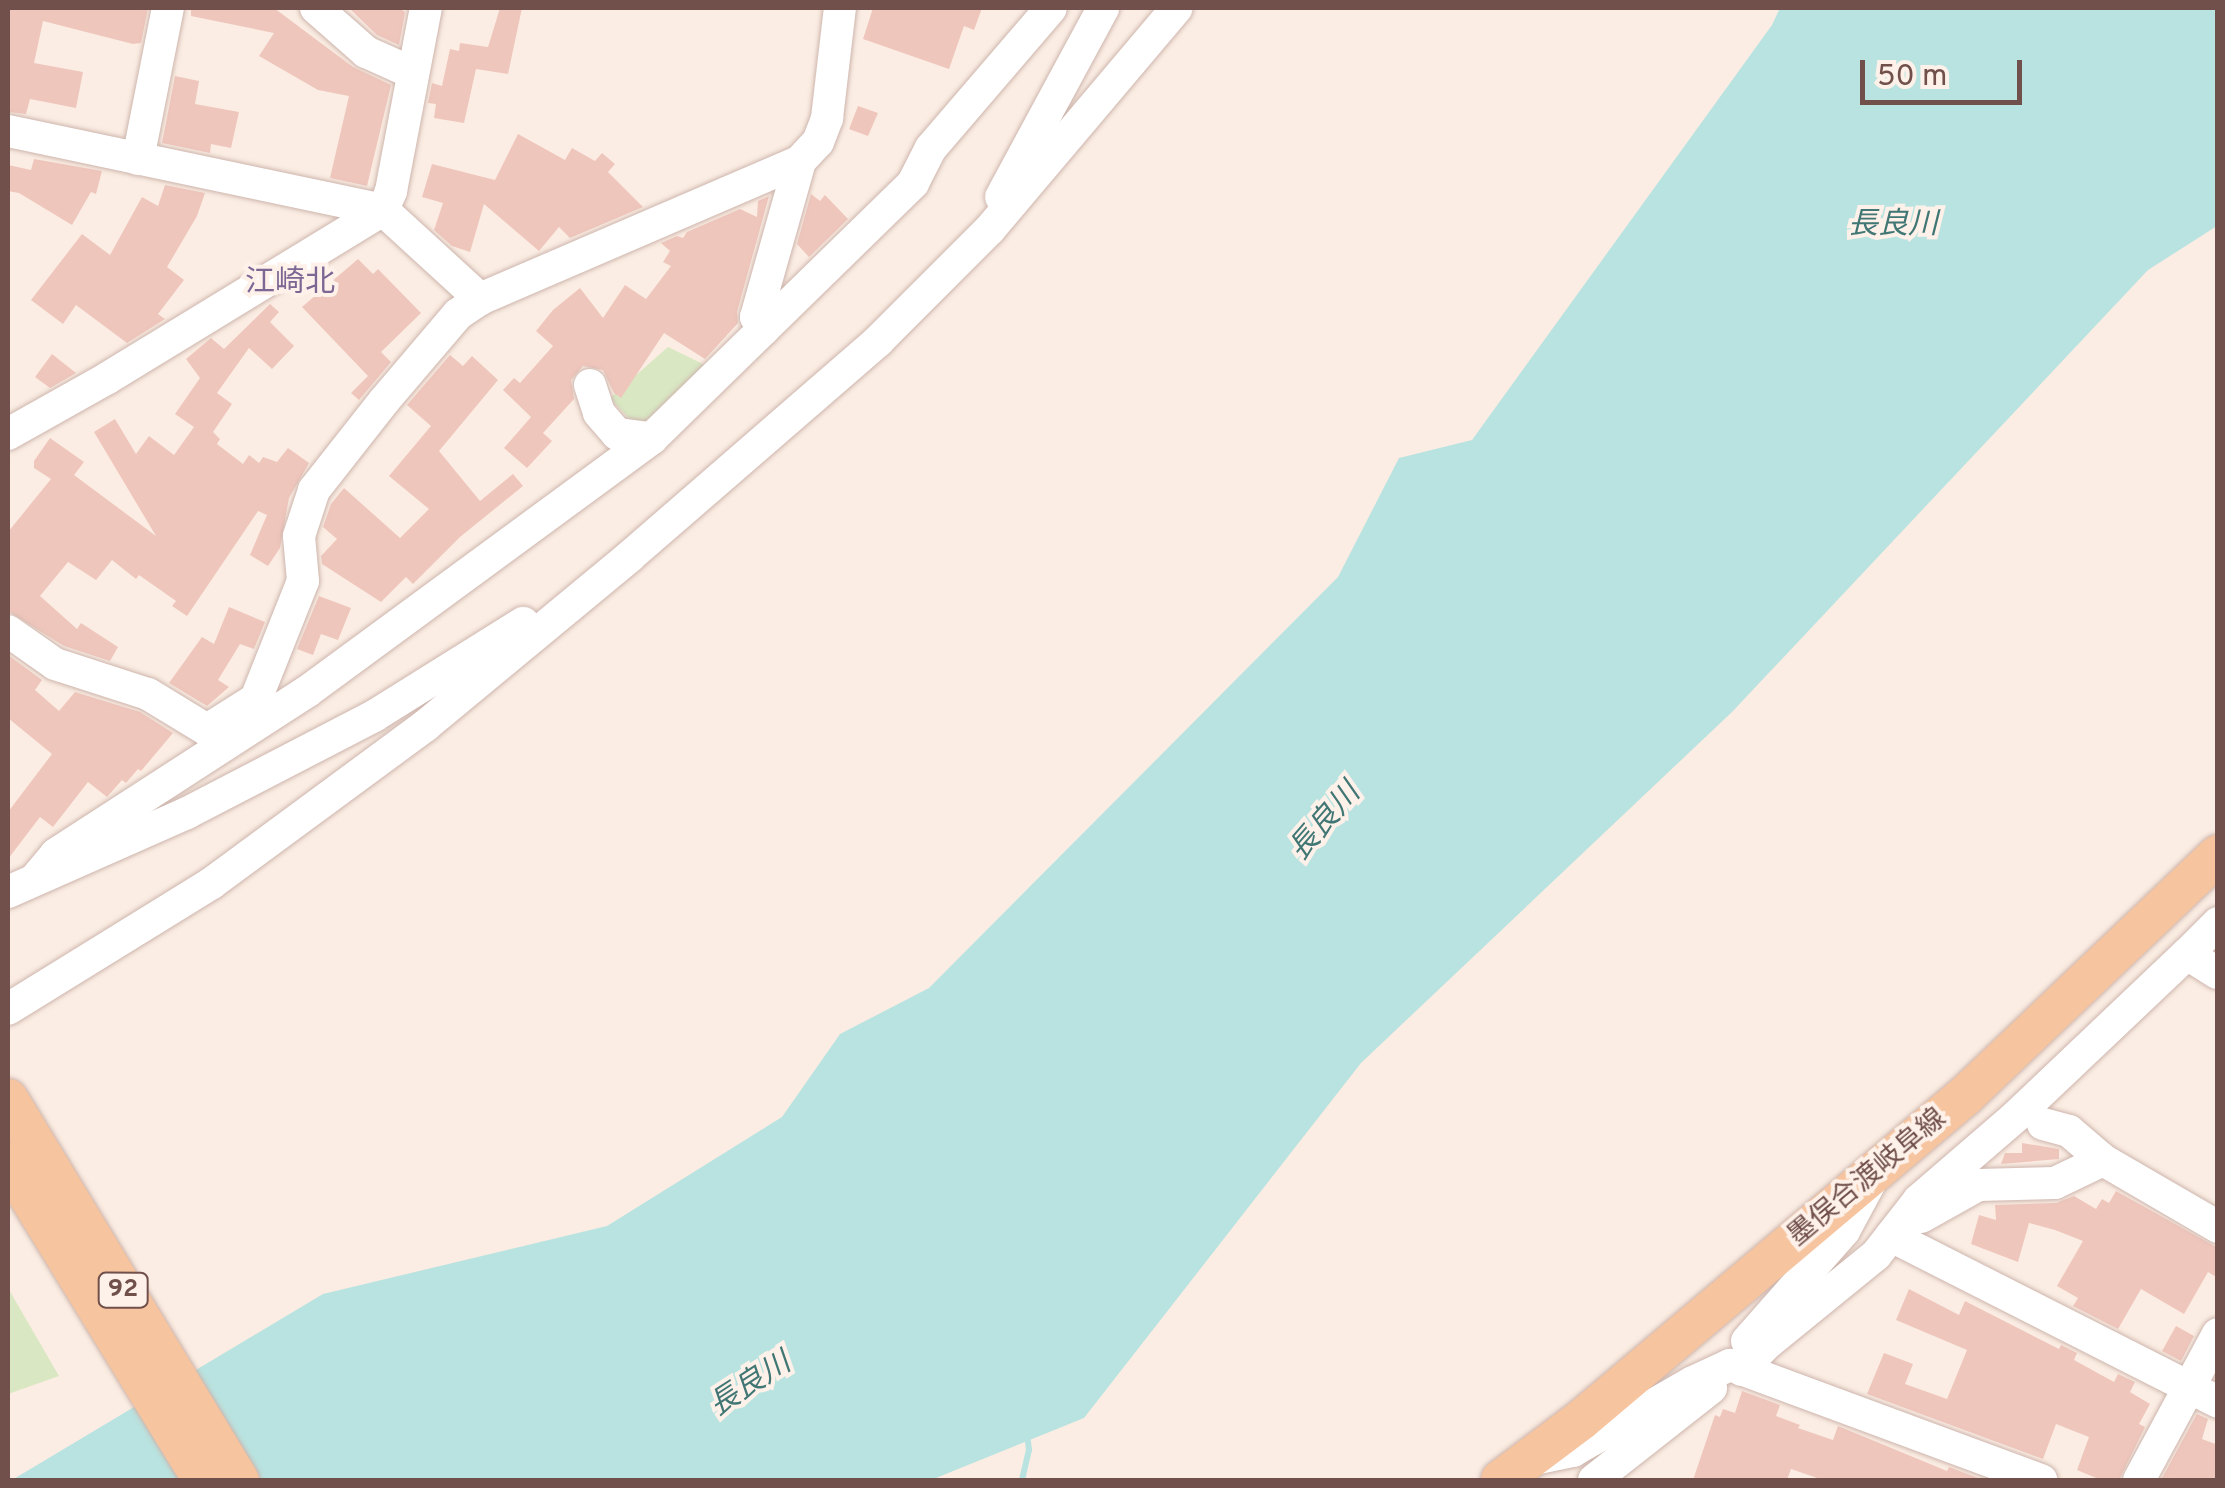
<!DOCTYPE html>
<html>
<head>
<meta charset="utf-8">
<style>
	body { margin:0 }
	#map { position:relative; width:2225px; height:1488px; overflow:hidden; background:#fbede3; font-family:Overpass,"Noto Sans JP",sans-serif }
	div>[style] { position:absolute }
	.green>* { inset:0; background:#d9e7c3 }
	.water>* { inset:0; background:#b9e3e0 }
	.stream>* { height:6px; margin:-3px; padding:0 3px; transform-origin:3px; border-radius:3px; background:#b9e3e0 }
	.building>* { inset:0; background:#efc6bc }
	.roads { filter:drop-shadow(0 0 2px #cdb5ad) drop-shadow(0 0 2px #cdb5ad) }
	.minor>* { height:32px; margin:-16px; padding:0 16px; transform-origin:16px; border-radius:16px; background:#fff }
	.major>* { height:40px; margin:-20px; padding:0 20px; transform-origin:20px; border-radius:20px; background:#f6c49f }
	span { translate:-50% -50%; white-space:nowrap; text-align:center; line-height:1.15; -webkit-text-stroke:8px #fef1e9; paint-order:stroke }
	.shield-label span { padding:2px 8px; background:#fef1e9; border:2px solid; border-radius:8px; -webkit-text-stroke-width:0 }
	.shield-label { font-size:25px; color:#71504b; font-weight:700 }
	.street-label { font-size:28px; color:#71504b }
	.water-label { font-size:30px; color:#407674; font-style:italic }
	.neighbourhood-label { font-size:30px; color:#7b6694 }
	.frame { position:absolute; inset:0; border:10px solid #71504b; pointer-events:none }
	.scale { position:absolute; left:1860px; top:60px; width:162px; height:45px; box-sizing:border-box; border:5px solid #71504b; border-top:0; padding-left:12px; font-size:30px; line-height:35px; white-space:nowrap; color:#71504b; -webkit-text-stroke:8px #fef1e9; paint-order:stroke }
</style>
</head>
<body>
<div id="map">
	<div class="green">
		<i style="clip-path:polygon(668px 347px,707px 366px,647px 431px,634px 424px,610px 398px)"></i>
		<i style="clip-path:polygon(8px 1288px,59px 1376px,8px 1394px)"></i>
	</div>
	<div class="water">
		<i style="clip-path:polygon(1780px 8px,2217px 8px,2217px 226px,2148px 270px,1732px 712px,1361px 1063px,1084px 1418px,931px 1480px,12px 1480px,323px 1294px,607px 1226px,782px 1117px,840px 1034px,929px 988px,1338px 577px,1399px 458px,1472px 440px,1772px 25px)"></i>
	</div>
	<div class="stream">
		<i style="left:1022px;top:1480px;width:31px;rotate:-77deg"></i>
		<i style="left:1029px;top:1450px;width:17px;rotate:-97deg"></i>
	</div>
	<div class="building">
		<i style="clip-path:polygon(8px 8px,148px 8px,141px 43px,133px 44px,43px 21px,34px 63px,83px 72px,76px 108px,30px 99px,26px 114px,8px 112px)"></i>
		<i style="clip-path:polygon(191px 8px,274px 8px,353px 67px,391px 85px,367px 186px,330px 178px,349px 96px,318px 90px,259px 56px,274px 33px,191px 16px)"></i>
		<i style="clip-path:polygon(349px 8px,399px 8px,405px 12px,399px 45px,377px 35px)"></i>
		<i style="clip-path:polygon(500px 8px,522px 8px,508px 74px,476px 69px,464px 123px,434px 118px,436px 104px,428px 103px,432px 83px,442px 86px,450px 49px,459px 51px,460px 43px,488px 47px)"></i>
		<i style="clip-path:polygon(873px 8px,982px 8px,974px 30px,964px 26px,949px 69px,863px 39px)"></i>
		<i style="clip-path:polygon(175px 76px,199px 81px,195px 104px,239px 112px,231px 148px,211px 144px,210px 153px,162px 143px)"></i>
		<i style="clip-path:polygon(858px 106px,878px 113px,868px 136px,849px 129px)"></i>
		<i style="clip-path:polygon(518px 134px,565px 160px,572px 148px,595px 161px,602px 153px,615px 164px,608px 172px,643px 207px,570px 238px,559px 227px,539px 251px,484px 204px,470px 252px,452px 246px,434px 230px,443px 203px,422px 197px,432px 164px,495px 180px)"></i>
		<i style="clip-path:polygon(34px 159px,102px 171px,96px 194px,91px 192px,72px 225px,19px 193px,8px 191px,8px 165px,31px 170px)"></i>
		<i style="clip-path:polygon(165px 185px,205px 193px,197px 216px,167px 267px,184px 280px,158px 314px,165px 319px,127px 343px,76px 305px,63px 324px,31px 300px,82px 234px,110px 255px,142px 197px,158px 206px)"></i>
		<i style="clip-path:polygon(811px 194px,820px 201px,825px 195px,848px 219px,809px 257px,797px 244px)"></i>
		<i style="clip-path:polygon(769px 196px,737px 312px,738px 323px,705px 359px,664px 333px,621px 398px,614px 393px,603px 370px,583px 366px,571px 380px,574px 399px,543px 433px,552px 441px,527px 468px,504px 448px,531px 417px,503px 390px,514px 378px,520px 383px,553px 346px,536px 331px,553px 310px,580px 288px,603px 318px,625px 285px,646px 299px,671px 266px,663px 262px,670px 251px,661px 243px,677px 236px,683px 238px,687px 232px,740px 209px,757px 217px,758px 201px)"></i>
		<i style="clip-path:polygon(358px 259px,373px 274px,378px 269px,421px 313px,381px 352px,391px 362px,359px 400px,351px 393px,368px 376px,302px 307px)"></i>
		<i style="clip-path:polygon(270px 304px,279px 312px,270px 322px,294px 346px,272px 369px,249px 348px,217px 393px,232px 404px,213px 432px,220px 439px,217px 444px,243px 464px,249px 455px,259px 463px,263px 457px,277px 462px,288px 448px,309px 463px,289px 498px,280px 548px,268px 566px,250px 555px,267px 515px,258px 511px,187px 616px,172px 606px,176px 601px,139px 575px,136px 579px,112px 560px,96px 580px,68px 562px,40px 596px,77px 629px,81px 623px,118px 647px,110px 661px,64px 646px,8px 611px,8px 532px,51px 479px,34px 468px,34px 461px,50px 438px,84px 462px,74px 475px,156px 536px,94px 432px,115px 419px,136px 454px,149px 436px,174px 455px,194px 427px,175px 414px,200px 378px,186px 359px,211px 338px,224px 349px)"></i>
		<i style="clip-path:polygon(52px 354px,76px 373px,50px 388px,35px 377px)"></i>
		<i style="clip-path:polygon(450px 355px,463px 366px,472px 356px,498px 380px,439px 451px,480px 501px,513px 474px,523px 486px,460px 537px,413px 584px,406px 577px,381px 602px,322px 564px,321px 556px,337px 539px,323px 527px,331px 504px,344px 488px,400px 538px,429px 509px,389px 476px,431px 426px,407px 405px)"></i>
		<i style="clip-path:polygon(319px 596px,351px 608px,338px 640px,321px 634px,313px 655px,297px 649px)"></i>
		<i style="clip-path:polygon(229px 607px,265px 622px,254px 649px,240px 644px,218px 680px,229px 687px,207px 706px,169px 683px,202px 637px,214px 644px)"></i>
		<i style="clip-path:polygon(8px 655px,42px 680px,35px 690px,59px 711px,75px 692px,140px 712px,173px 733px,141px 771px,138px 769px,126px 783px,122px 780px,107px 797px,88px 782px,53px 827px,40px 817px,8px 859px,8px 812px,52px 754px,8px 718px)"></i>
		<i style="clip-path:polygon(2022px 1143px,2059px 1149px,2059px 1159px,2001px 1164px,2005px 1153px,2022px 1153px)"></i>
		<i style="clip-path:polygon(2116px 1191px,2218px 1248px,2218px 1278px,2208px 1272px,2184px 1314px,2141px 1289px,2118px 1329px,2073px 1306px,2078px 1298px,2057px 1286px,2083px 1241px,2055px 1230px,2029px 1223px,2018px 1262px,1971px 1244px,1979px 1215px,1996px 1220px,1995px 1205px,2056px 1203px,2074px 1196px,2096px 1209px,2102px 1199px,2109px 1203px)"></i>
		<i style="clip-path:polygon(1909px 1289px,1959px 1315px,1965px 1301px,2059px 1349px,2061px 1345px,2077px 1353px,2074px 1360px,2114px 1382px,2118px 1374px,2135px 1382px,2130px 1392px,2150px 1404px,2139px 1424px,2145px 1427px,2119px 1480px,2101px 1480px,2077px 1470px,2089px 1437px,2056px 1424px,2043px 1459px,1867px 1394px,1884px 1353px,1913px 1364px,1905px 1384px,1947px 1399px,1967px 1350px,1896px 1320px)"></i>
		<i style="clip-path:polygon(2176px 1326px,2194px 1336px,2181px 1361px,2162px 1351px)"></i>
		<i style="clip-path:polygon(1742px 1391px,1780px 1405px,1776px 1416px,1800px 1425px,1798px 1428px,1833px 1440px,1838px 1426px,1947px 1471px,1949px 1467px,1978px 1478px,1823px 1480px,1791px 1469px,1787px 1480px,1693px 1480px,1715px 1415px,1720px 1417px,1723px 1409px,1735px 1413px)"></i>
		<i style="clip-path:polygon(2197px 1414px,2208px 1419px,2202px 1439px,2218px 1445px,2218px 1480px,2161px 1480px)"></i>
	</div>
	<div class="roads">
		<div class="minor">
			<i style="left:316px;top:8px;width:67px;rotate:41.3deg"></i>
			<i style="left:366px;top:52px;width:51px;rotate:24.1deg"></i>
			<i style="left:8px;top:131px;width:383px;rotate:11.9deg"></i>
			<i style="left:383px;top:210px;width:132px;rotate:42.5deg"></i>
			<i style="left:138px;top:159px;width:154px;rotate:-78.8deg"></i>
			<i style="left:1001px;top:197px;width:215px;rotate:-61.6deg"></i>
			<i style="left:763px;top:330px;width:15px;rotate:-118deg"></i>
			<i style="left:756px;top:317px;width:162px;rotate:-74.2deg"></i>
			<i style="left:590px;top:385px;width:29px;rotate:72deg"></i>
			<i style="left:599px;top:413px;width:28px;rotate:49deg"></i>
			<i style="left:617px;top:434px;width:35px;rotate:7deg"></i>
			<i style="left:8px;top:434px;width:112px;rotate:-29.3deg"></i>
			<i style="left:106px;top:379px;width:324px;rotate:-31.4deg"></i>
			<i style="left:383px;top:210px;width:21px;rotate:-67deg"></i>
			<i style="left:391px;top:191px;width:186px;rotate:-79.2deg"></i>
			<i style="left:8px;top:631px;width:57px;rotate:35.1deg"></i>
			<i style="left:55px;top:664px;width:98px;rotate:17.9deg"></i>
			<i style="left:148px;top:694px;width:69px;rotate:31.4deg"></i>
			<i style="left:207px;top:730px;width:58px;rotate:-32.3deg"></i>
			<i style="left:256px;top:699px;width:127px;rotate:-68.3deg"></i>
			<i style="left:303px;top:581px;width:45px;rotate:-95.1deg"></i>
			<i style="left:299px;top:536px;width:48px;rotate:-71.9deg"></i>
			<i style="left:314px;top:490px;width:113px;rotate:-51.8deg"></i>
			<i style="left:384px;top:401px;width:114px;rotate:-49.6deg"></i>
			<i style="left:458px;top:314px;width:27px;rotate:-34deg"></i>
			<i style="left:480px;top:299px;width:348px;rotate:-23.3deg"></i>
			<i style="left:800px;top:161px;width:26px;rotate:-47deg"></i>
			<i style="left:818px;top:142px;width:26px;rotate:-69deg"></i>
			<i style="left:827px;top:118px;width:111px;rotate:-83.3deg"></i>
			<i style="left:36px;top:878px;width:31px;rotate:-50deg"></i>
			<i style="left:56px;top:854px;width:300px;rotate:-32.9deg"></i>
			<i style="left:308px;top:691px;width:427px;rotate:-36.3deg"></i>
			<i style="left:652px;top:438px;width:365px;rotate:-44.3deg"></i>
			<i style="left:913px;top:183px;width:39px;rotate:-63deg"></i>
			<i style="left:931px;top:148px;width:184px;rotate:-49.4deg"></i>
			<i style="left:8px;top:892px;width:196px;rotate:-23.8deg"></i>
			<i style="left:187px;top:813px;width:211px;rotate:-27.4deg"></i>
			<i style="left:374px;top:716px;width:176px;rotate:-32deg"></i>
			<i style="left:2187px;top:954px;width:44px;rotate:-45deg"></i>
			<i style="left:8px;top:1009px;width:240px;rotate:-31.7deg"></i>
			<i style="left:212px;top:883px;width:265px;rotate:-36.4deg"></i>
			<i style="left:425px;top:726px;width:265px;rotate:-39.6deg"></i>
			<i style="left:629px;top:557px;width:330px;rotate:-40.9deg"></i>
			<i style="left:878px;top:341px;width:158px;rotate:-45deg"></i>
			<i style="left:990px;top:229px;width:289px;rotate:-49.8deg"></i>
			<i style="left:2043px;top:1124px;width:27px;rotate:15deg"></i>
			<i style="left:2069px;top:1131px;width:45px;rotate:40.5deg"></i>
			<i style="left:2103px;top:1160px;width:133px;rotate:30.2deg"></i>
			<i style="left:1921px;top:1217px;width:65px;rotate:-29.3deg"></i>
			<i style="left:1978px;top:1185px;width:77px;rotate:-1.5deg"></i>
			<i style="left:2055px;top:1183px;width:53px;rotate:-25.6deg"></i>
			<i style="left:1891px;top:1236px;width:367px;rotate:26.9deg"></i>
			<i style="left:1747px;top:1341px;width:147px;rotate:-48.6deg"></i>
			<i style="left:1844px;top:1231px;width:59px;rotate:-61.7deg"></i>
			<i style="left:1742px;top:1370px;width:33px;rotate:-47deg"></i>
			<i style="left:1764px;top:1346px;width:144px;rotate:-39.1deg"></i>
			<i style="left:1876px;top:1255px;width:70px;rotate:-52deg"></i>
			<i style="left:1919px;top:1200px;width:127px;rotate:-40.8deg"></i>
			<i style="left:2015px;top:1117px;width:237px;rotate:-43.5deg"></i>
			<i style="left:2187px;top:954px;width:36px;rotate:32deg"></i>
			<i style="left:1529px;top:1460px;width:45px;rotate:-11.6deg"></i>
			<i style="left:1573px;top:1451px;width:138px;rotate:-29.9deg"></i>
			<i style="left:1693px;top:1382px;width:41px;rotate:-24.7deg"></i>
			<i style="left:1730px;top:1365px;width:332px;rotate:20.3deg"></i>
			<i style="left:1594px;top:1480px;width:149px;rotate:-38.2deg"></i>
			<i style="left:2139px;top:1480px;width:166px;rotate:-61.6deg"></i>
		</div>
		<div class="major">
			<i style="left:8px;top:1099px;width:446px;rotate:58.8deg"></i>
			<i style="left:8px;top:1162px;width:373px;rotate:58.5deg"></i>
			<i style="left:1501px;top:1480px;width:100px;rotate:-36.9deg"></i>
			<i style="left:1581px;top:1420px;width:504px;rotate:-40.17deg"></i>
			<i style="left:1966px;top:1095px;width:348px;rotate:-43.6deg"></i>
		</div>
	</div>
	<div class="shield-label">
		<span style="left:123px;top:1290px">92</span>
	</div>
	<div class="street-label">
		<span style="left:1868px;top:1178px;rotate:-40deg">墨俣合渡岐阜線</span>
	</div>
	<div class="water-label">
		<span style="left:1893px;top:226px">長良川</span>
		<span style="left:1326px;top:823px;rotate:-49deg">長良川</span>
		<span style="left:751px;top:1386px;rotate:-33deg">長良川</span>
	</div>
	<div class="neighbourhood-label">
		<span style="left:290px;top:284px">江崎北</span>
	</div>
	<div class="frame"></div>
	<div class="scale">50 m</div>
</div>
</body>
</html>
